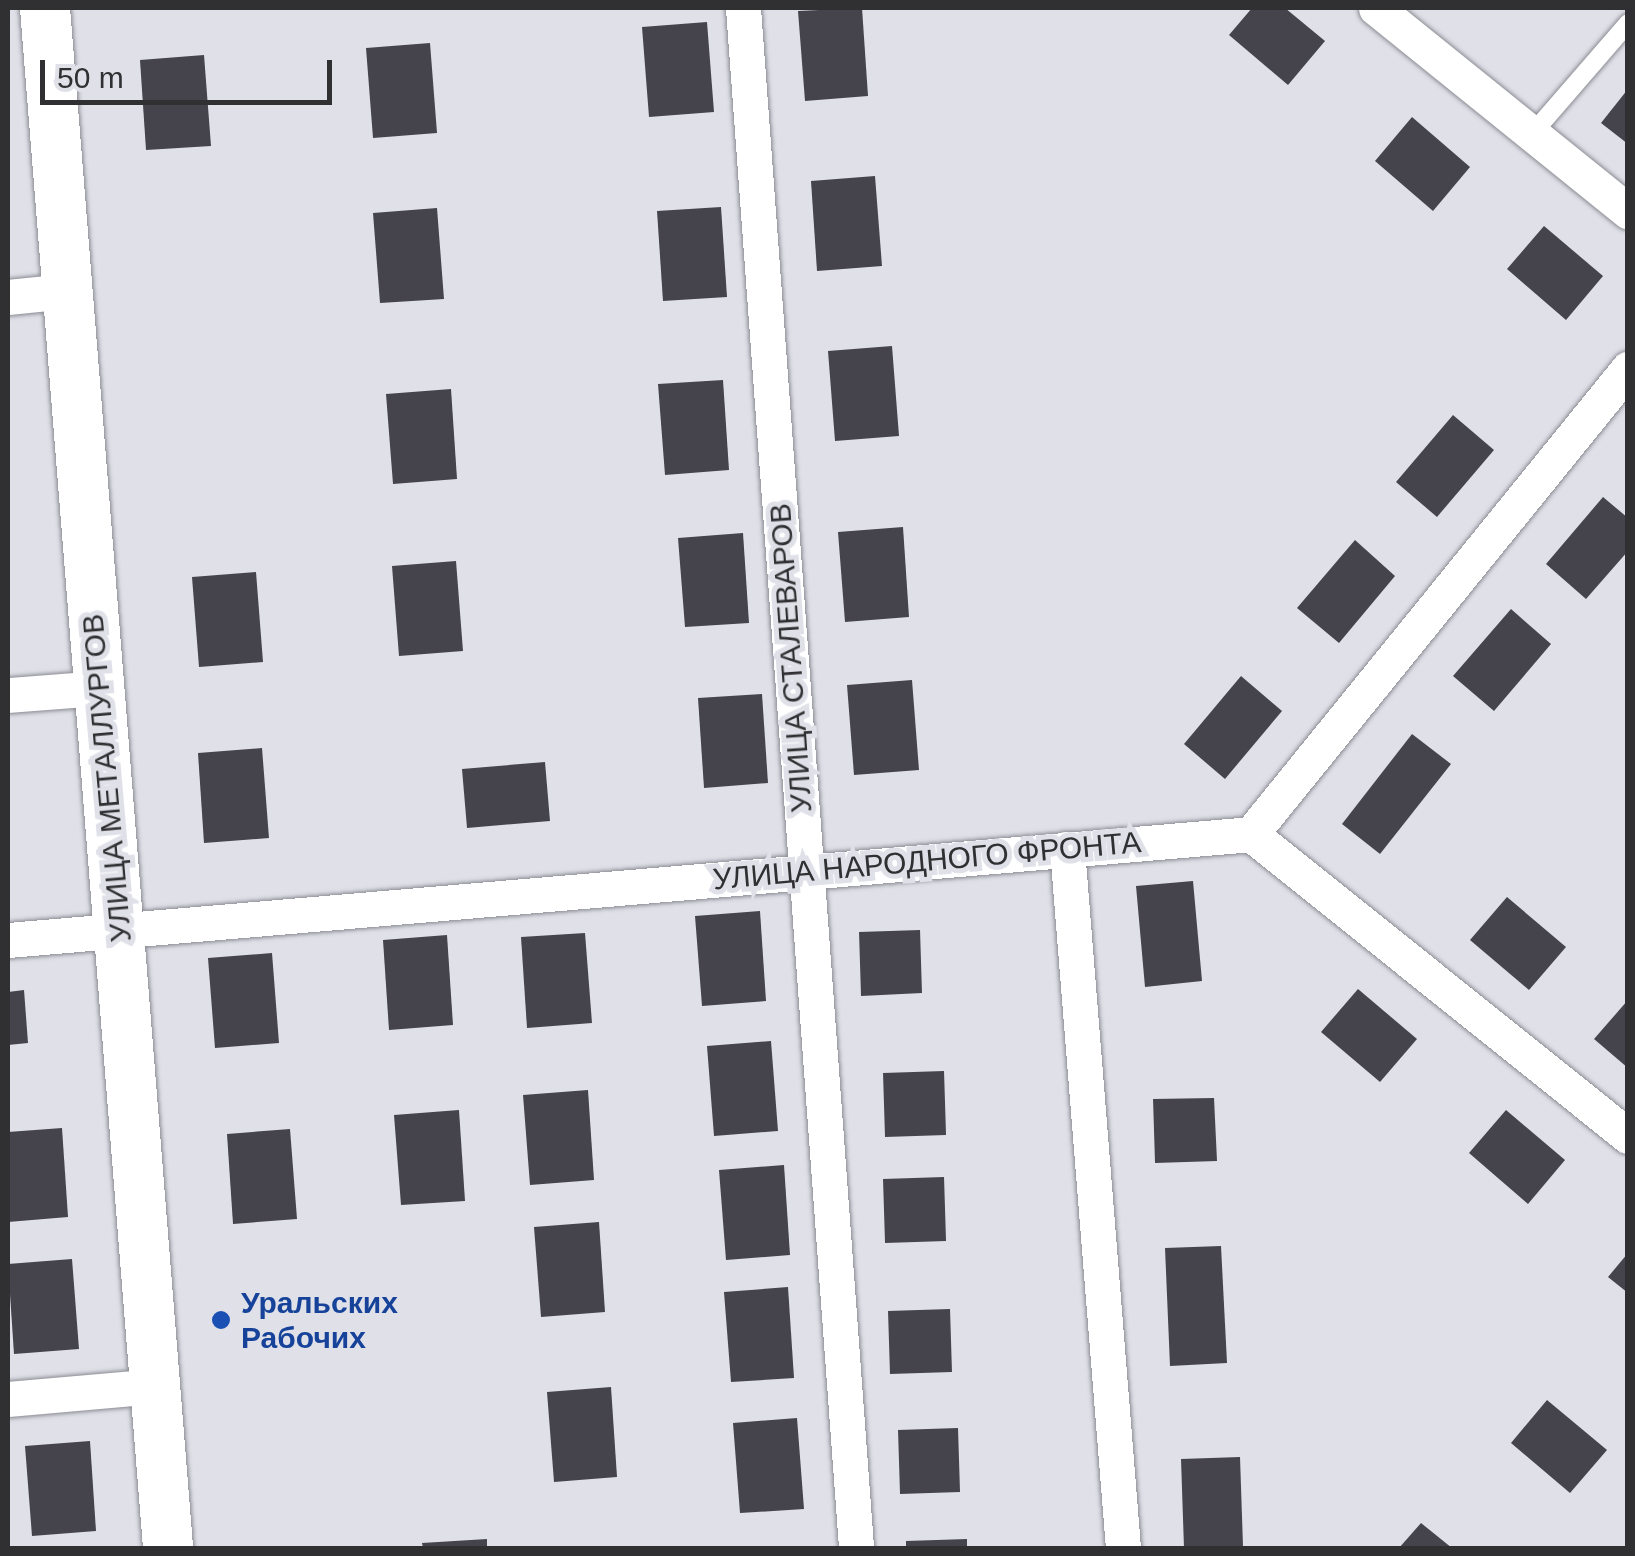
<!DOCTYPE html>
<html>
<head>
<meta charset="utf-8">
<style>
	body { margin:0 }
	#map { position:relative; width:1635px; height:1556px; overflow:hidden; background:#e0e0e9; font-family:Arial,sans-serif }
	div>[style] { position:absolute }
	.building>* { inset:0; background:#45444c }
	.roads { filter:drop-shadow(0 0 2px #8b8b93) drop-shadow(0 0 2px #8b8b93) }
	.lane>* { height:18px; margin:-9px; padding:0 9px; transform-origin:9px; border-radius:9px; background:#fff }
	.street>* { height:35px; margin:-17.5px; padding:0 17.5px; transform-origin:17.5px; border-radius:17.5px; background:#fff }
	.secondary>* { height:50px; margin:-25px; padding:0 25px; transform-origin:25px; border-radius:25px; background:#fff }
	.dots>* { width:28px; height:28px; translate:-50% -50%; box-sizing:border-box; border:5px solid #e0e0e9; border-radius:50% }
	span { translate:-50% -50%; white-space:nowrap; text-align:center; line-height:1.15; -webkit-text-stroke:10px #e0e0e9; paint-order:stroke }
	.street-label { font-size:30px; color:#303033 }
	.transit-label { font-size:30px; color:#164399; font-weight:700 }
	.left { translate:0 -50%; text-align:left }
	.frame { position:absolute; inset:0; border:10px solid #303033; pointer-events:none }
	.scale { position:absolute; left:40px; top:60px; width:292px; height:45px; box-sizing:border-box; border:5px solid #303033; border-top:0; padding-left:12px; font-size:30px; line-height:35px; white-space:nowrap; color:#303033; -webkit-text-stroke:8px #e0e0e9; paint-order:stroke }
</style>
</head>
<body>
<div id="map">
	<div class="building">
		<i style="clip-path:polygon(862px 8px,868px 96px,805px 101px,798px 11px)"></i>
		<i style="clip-path:polygon(1252px 8px,1285px 8px,1325px 41px,1288px 85px,1229px 35px)"></i>
		<i style="clip-path:polygon(707px 22px,714px 112px,649px 117px,642px 27px)"></i>
		<i style="clip-path:polygon(430px 43px,437px 133px,373px 138px,366px 48px)"></i>
		<i style="clip-path:polygon(204px 55px,211px 146px,146px 150px,140px 60px)"></i>
		<i style="clip-path:polygon(1628px 89px,1628px 144px,1601px 123px)"></i>
		<i style="clip-path:polygon(1412px 117px,1470px 167px,1433px 211px,1375px 161px)"></i>
		<i style="clip-path:polygon(875px 176px,882px 266px,817px 271px,811px 181px)"></i>
		<i style="clip-path:polygon(721px 207px,727px 297px,663px 301px,657px 211px)"></i>
		<i style="clip-path:polygon(437px 208px,444px 299px,380px 303px,373px 213px)"></i>
		<i style="clip-path:polygon(1544px 226px,1603px 276px,1566px 320px,1507px 269px)"></i>
		<i style="clip-path:polygon(892px 346px,899px 436px,835px 441px,828px 351px)"></i>
		<i style="clip-path:polygon(723px 380px,729px 470px,665px 475px,658px 384px)"></i>
		<i style="clip-path:polygon(451px 389px,457px 479px,393px 484px,386px 394px)"></i>
		<i style="clip-path:polygon(1453px 415px,1494px 450px,1437px 517px,1396px 482px)"></i>
		<i style="clip-path:polygon(1603px 497px,1628px 518px,1628px 551px,1586px 599px,1546px 564px)"></i>
		<i style="clip-path:polygon(903px 527px,909px 617px,845px 622px,838px 532px)"></i>
		<i style="clip-path:polygon(743px 533px,749px 623px,685px 627px,678px 538px)"></i>
		<i style="clip-path:polygon(1355px 540px,1395px 576px,1339px 643px,1297px 608px)"></i>
		<i style="clip-path:polygon(456px 561px,463px 651px,399px 656px,392px 566px)"></i>
		<i style="clip-path:polygon(256px 572px,263px 662px,199px 667px,192px 577px)"></i>
		<i style="clip-path:polygon(1511px 609px,1551px 644px,1494px 711px,1453px 676px)"></i>
		<i style="clip-path:polygon(1241px 676px,1282px 711px,1225px 779px,1184px 744px)"></i>
		<i style="clip-path:polygon(912px 680px,919px 770px,854px 775px,847px 685px)"></i>
		<i style="clip-path:polygon(762px 694px,768px 783px,704px 788px,698px 698px)"></i>
		<i style="clip-path:polygon(1412px 734px,1451px 764px,1380px 854px,1342px 824px)"></i>
		<i style="clip-path:polygon(262px 748px,269px 838px,204px 843px,198px 753px)"></i>
		<i style="clip-path:polygon(545px 762px,550px 821px,467px 828px,462px 769px)"></i>
		<i style="clip-path:polygon(1193px 881px,1202px 981px,1145px 987px,1136px 886px)"></i>
		<i style="clip-path:polygon(1507px 897px,1566px 947px,1529px 990px,1470px 940px)"></i>
		<i style="clip-path:polygon(760px 911px,766px 1001px,702px 1006px,695px 916px)"></i>
		<i style="clip-path:polygon(920px 930px,922px 993px,861px 996px,859px 932px)"></i>
		<i style="clip-path:polygon(585px 933px,592px 1023px,527px 1028px,521px 937px)"></i>
		<i style="clip-path:polygon(447px 935px,453px 1025px,389px 1030px,383px 940px)"></i>
		<i style="clip-path:polygon(272px 953px,279px 1043px,215px 1048px,208px 958px)"></i>
		<i style="clip-path:polygon(1358px 989px,1417px 1039px,1380px 1082px,1321px 1032px)"></i>
		<i style="clip-path:polygon(24px 990px,28px 1043px,8px 1045px,8px 992px)"></i>
		<i style="clip-path:polygon(1628px 1000px,1628px 1068px,1594px 1039px)"></i>
		<i style="clip-path:polygon(771px 1041px,778px 1131px,714px 1136px,707px 1046px)"></i>
		<i style="clip-path:polygon(944px 1071px,946px 1135px,885px 1137px,883px 1073px)"></i>
		<i style="clip-path:polygon(588px 1090px,594px 1180px,530px 1185px,523px 1095px)"></i>
		<i style="clip-path:polygon(1214px 1098px,1217px 1161px,1155px 1163px,1153px 1099px)"></i>
		<i style="clip-path:polygon(459px 1110px,465px 1201px,401px 1205px,394px 1115px)"></i>
		<i style="clip-path:polygon(1506px 1110px,1565px 1160px,1528px 1204px,1469px 1153px)"></i>
		<i style="clip-path:polygon(62px 1128px,68px 1217px,8px 1222px,8px 1132px)"></i>
		<i style="clip-path:polygon(290px 1129px,297px 1219px,233px 1224px,227px 1134px)"></i>
		<i style="clip-path:polygon(784px 1165px,790px 1255px,726px 1260px,719px 1170px)"></i>
		<i style="clip-path:polygon(944px 1177px,946px 1241px,885px 1243px,883px 1179px)"></i>
		<i style="clip-path:polygon(599px 1222px,605px 1312px,541px 1317px,534px 1227px)"></i>
		<i style="clip-path:polygon(1221px 1246px,1227px 1363px,1170px 1366px,1165px 1248px)"></i>
		<i style="clip-path:polygon(1628px 1253px,1628px 1293px,1608px 1277px)"></i>
		<i style="clip-path:polygon(72px 1259px,79px 1349px,14px 1354px,8px 1264px)"></i>
		<i style="clip-path:polygon(788px 1287px,794px 1378px,731px 1382px,724px 1292px)"></i>
		<i style="clip-path:polygon(950px 1309px,952px 1372px,890px 1374px,888px 1311px)"></i>
		<i style="clip-path:polygon(611px 1387px,617px 1477px,554px 1482px,547px 1392px)"></i>
		<i style="clip-path:polygon(1547px 1400px,1607px 1450px,1570px 1493px,1511px 1443px)"></i>
		<i style="clip-path:polygon(797px 1418px,804px 1509px,740px 1513px,733px 1423px)"></i>
		<i style="clip-path:polygon(958px 1428px,960px 1492px,900px 1494px,898px 1430px)"></i>
		<i style="clip-path:polygon(90px 1441px,96px 1531px,32px 1536px,25px 1446px)"></i>
		<i style="clip-path:polygon(1240px 1457px,1243px 1546px,1184px 1548px,1181px 1459px)"></i>
		<i style="clip-path:polygon(1421px 1523px,1452px 1548px,1399px 1548px)"></i>
		<i style="clip-path:polygon(487px 1539px,487px 1548px,423px 1548px,422px 1543px)"></i>
		<i style="clip-path:polygon(967px 1539px,967px 1548px,906px 1548px,906px 1541px)"></i>
	</div>
	<div class="roads">
		<div class="lane">
			<i style="left:1532px;top:134px;width:147px;rotate:-49.1deg"></i>
		</div>
		<div class="street">
			<i style="left:743px;top:8px;width:1544px;rotate:85.8deg"></i>
			<i style="left:1376px;top:8px;width:324px;rotate:38.9deg"></i>
			<i style="left:8px;top:297px;width:59px;rotate:-5.8deg"></i>
			<i style="left:8px;top:695px;width:92px;rotate:-4.4deg"></i>
			<i style="left:1251px;top:834px;width:483px;rotate:38.7deg"></i>
			<i style="left:1067px;top:849px;width:701px;rotate:85.42deg"></i>
			<i style="left:8px;top:940px;width:1248px;rotate:-4.87deg"></i>
			<i style="left:1251px;top:834px;width:599px;rotate:-50.97deg"></i>
			<i style="left:8px;top:1399px;width:150px;rotate:-5deg"></i>
		</div>
		<div class="secondary">
			<i style="left:45px;top:8px;width:1545px;rotate:85.43deg"></i>
		</div>
	</div>
	<div class="dots">
		<i style="left:221px;top:1320px;background:#1a4fb4"></i>
	</div>
	<div class="street-label">
		<span style="left:791px;top:658px;rotate:-94deg">УЛИЦА СТАЛЕВАРОВ</span>
		<span style="left:107px;top:778px;rotate:-95deg">УЛИЦА МЕТАЛЛУРГОВ</span>
		<span style="left:927px;top:861px;rotate:-5deg">УЛИЦА НАРОДНОГО ФРОНТА</span>
	</div>
	<div class="transit-label">
		<span class="left" style="left:241px;top:1320px">Уральских<br>Рабочих</span>
	</div>
	<div class="frame"></div>
	<div class="scale">50 m</div>
</div>
</body>
</html>
